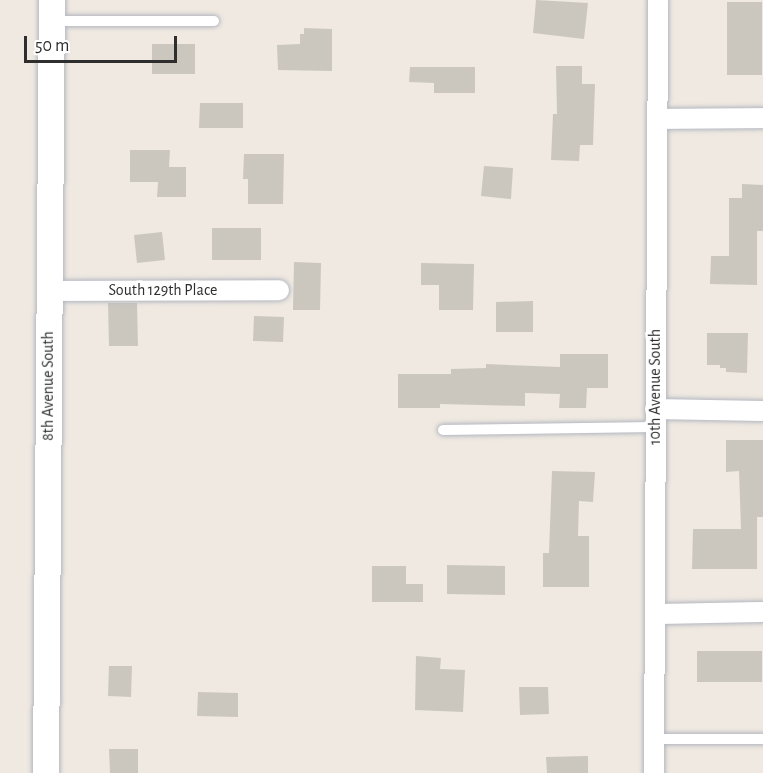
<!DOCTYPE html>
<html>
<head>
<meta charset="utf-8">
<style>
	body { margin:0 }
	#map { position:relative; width:763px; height:773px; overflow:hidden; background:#efe9e1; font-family:"Alegreya Sans",sans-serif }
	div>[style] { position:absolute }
	.building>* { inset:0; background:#cbc7bf }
	.roads { filter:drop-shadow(0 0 2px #b4b7c1) drop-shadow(0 0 2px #b4b7c1) }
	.service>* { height:10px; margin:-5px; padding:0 5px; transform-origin:5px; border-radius:5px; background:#fff }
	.minor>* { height:20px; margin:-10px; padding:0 10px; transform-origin:10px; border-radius:10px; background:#fff }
	.tertiary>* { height:26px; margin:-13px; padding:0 13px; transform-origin:13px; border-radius:13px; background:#fff }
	span { translate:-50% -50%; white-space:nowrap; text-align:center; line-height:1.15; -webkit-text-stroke:5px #fff; paint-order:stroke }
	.street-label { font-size:16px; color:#2e2e2e }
	.scale { position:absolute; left:24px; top:36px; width:153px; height:27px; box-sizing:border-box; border:3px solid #2e2e2e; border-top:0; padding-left:8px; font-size:18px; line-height:21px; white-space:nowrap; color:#2e2e2e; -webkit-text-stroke:4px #fff; paint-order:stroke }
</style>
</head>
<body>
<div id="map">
	<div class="building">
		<i style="clip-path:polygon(536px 0,588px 3px,584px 39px,533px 33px)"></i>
		<i style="clip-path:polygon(727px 2px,762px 2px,762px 75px,727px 75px)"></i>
		<i style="clip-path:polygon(304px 28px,332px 29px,332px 71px,278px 70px,277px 45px,300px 44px,300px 34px,304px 34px)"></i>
		<i style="clip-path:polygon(152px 44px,195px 44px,195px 74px,152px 74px)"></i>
		<i style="clip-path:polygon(556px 66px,582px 66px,582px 84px,595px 84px,593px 145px,580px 145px,579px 161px,551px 160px,553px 114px,557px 114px)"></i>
		<i style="clip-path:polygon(410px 67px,475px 67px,475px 93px,434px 93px,434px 83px,409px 82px)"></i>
		<i style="clip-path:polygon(200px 103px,243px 103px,243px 128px,199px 128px)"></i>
		<i style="clip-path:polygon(130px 150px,170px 150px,169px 167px,186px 167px,186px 197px,157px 197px,158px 182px,130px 182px)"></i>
		<i style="clip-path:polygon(244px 154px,284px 154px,283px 204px,248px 204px,248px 179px,243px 179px)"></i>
		<i style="clip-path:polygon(484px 166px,513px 168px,511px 199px,481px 196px)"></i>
		<i style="clip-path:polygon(742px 184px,763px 185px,763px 231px,757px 231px,757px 285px,710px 284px,711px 256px,729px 256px,729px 198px,742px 198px)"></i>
		<i style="clip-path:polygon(212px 228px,261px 228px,261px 260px,212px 260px)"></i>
		<i style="clip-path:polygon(162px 232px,165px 260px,137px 263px,134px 235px)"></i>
		<i style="clip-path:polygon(294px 262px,321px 263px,320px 310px,293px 310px)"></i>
		<i style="clip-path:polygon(421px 263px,474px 264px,473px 310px,439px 310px,439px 285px,421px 285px)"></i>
		<i style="clip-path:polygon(533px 301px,533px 332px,496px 332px,496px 302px)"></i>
		<i style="clip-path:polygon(108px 303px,137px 303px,138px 346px,109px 346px)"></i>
		<i style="clip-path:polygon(254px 316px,284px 317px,283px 342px,253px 341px)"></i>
		<i style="clip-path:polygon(707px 333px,748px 333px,747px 373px,726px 372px,726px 368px,720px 368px,720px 365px,707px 365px)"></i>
		<i style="clip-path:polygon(560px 354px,608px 354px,608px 388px,587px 388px,586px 408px,559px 408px,560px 394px,525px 393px,525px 406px,440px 404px,440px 408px,398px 408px,398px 374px,451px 374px,451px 369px,486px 368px,486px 364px,560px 367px)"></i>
		<i style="clip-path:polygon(726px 440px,763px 440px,763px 517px,757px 517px,757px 569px,692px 569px,693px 529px,741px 529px,739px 471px,726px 472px)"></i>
		<i style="clip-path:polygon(552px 471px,595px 472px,593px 502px,579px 501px,578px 536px,589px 536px,589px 587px,543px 587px,543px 553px,549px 553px)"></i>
		<i style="clip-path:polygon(447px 565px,505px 566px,505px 595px,447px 594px)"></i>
		<i style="clip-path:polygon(372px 566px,406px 566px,406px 584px,423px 584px,423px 602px,372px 602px)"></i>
		<i style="clip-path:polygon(697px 651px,762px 651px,762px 682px,697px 682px)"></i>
		<i style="clip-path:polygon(416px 656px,441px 658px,440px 669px,465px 670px,463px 712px,415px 710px)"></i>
		<i style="clip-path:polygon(109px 666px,132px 666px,131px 697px,108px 696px)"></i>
		<i style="clip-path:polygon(519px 687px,548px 687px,549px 714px,520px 715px)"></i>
		<i style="clip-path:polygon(198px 692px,238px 693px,238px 717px,197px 716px)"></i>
		<i style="clip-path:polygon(109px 749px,138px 749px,138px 773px,110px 773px)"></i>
		<i style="clip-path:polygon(588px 756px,588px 773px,547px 773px,546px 757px)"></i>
	</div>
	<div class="roads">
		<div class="service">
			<i style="left:52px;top:21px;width:162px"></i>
			<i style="left:443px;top:430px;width:212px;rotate:-0.8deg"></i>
			<i style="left:655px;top:739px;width:108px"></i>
		</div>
		<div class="minor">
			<i style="left:658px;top:119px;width:105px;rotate:-0.5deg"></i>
			<i style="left:48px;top:291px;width:231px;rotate:-0.2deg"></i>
			<i style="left:655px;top:409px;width:108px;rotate:1.1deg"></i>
			<i style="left:656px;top:614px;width:107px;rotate:-1.1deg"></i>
			<i style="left:654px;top:773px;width:773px;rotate:-89.7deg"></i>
		</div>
		<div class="tertiary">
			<i style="left:46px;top:773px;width:773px;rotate:-89.56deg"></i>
		</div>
	</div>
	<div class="street-label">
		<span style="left:163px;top:290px">South 129th Place</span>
		<span style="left:48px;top:386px;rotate:-90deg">8th Avenue South</span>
		<span style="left:655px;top:387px;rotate:-90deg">10th Avenue South</span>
	</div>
	<div class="scale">50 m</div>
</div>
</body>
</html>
